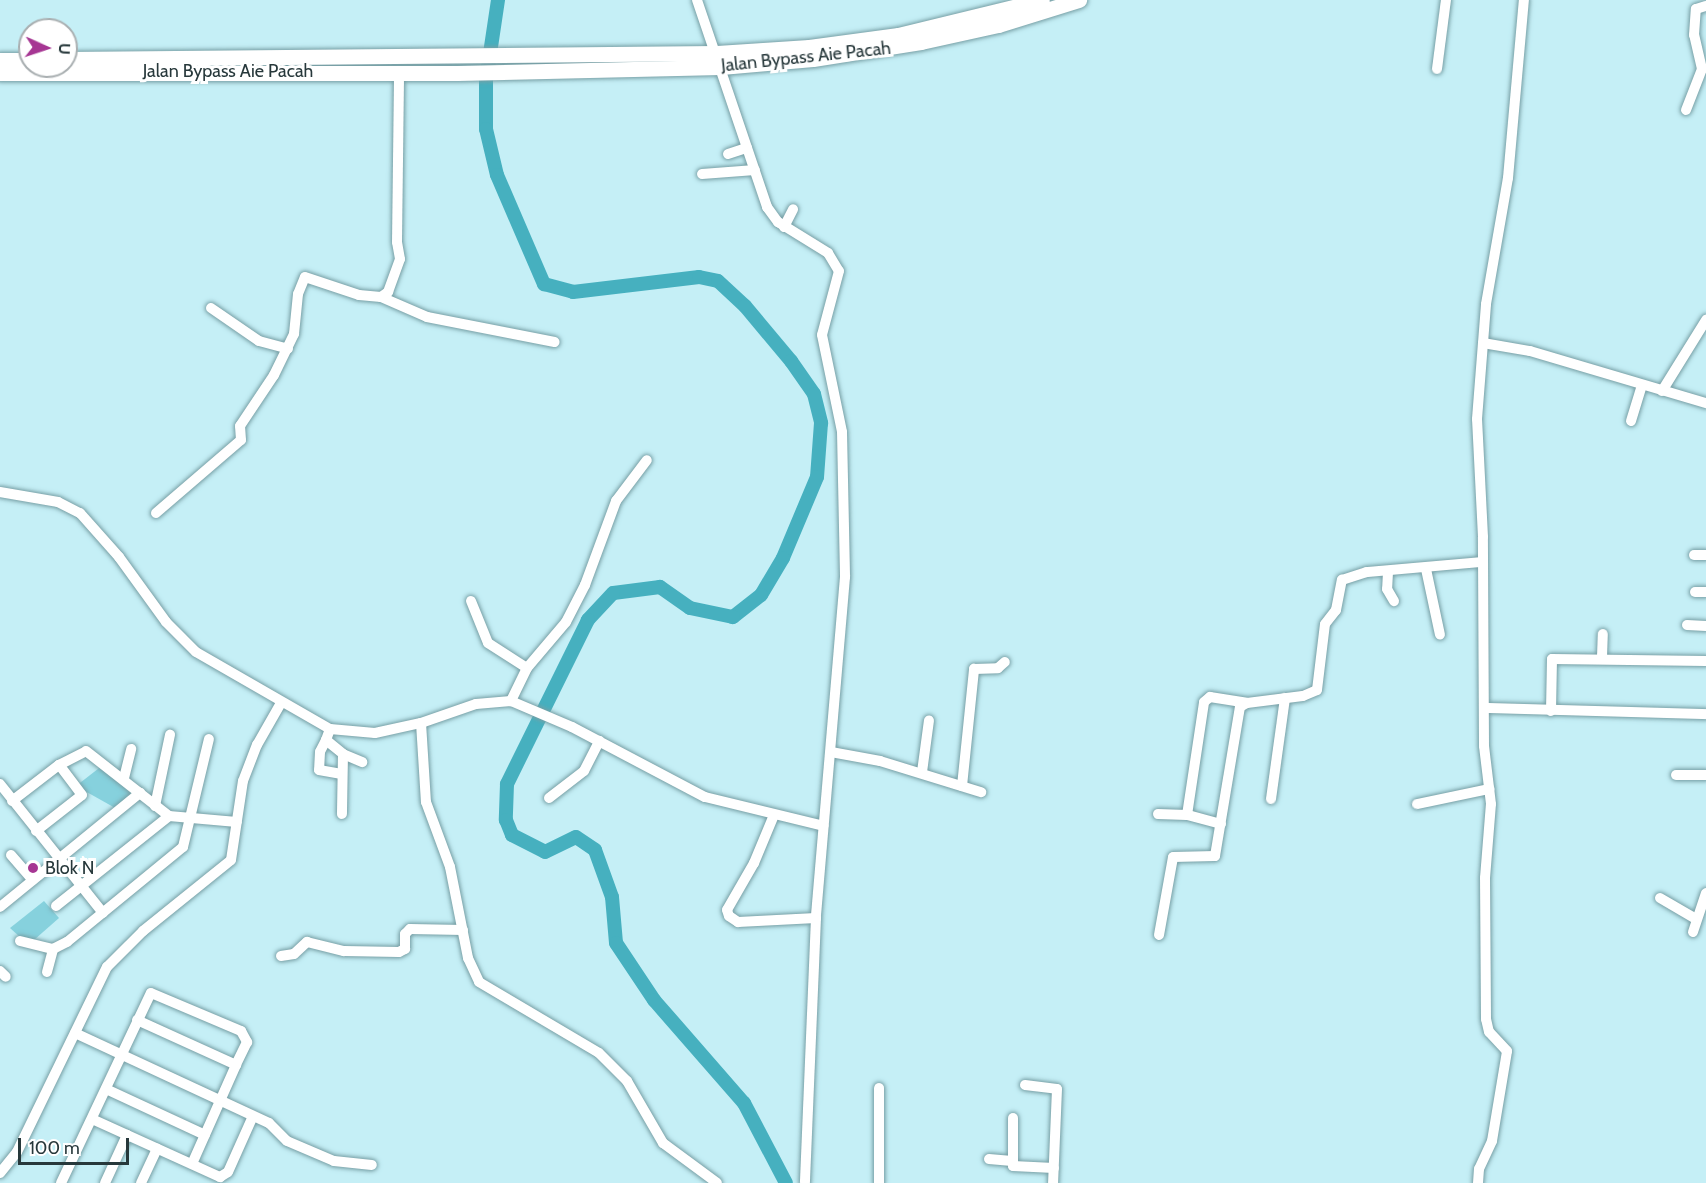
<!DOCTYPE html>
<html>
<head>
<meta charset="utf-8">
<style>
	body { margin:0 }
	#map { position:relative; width:1706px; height:1183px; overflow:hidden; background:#c5eff6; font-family:Cabin,sans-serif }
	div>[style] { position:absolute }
	.green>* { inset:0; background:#86d1dd }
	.river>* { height:14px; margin:-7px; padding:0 7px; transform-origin:7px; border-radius:7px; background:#46b0bf }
	.roads { filter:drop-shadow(0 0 2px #779fa5) drop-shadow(0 0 2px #779fa5) }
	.minor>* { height:10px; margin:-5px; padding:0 5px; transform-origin:5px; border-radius:5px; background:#fff }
	.highway>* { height:15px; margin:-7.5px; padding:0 7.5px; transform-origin:7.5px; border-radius:7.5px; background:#fff }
	.dots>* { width:16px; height:16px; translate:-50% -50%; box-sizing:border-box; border:3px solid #fff; border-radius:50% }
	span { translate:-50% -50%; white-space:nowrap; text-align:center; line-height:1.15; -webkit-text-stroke:6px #fff; paint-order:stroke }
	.street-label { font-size:18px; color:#27383b }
	.poi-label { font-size:18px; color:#27383b }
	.left { translate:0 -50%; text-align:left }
	.north { position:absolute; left:18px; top:18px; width:60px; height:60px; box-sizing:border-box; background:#fff; border:2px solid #a9afb1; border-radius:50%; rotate:93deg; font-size:16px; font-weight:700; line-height:24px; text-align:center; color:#27383b }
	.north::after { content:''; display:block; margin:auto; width:21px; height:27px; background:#a63693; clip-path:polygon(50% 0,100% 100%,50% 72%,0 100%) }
	.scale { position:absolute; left:18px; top:1138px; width:111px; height:27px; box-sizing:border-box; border:3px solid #27383b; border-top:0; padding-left:8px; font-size:18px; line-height:21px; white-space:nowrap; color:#27383b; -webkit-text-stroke:4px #fff; paint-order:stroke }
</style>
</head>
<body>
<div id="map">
	<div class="green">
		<i style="clip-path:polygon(103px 765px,133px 796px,117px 809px,76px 786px)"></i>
		<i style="clip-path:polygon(44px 901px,59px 918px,34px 940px,21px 938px,10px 928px)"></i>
	</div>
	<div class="river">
		<i style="left:498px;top:0;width:81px;rotate:98.5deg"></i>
		<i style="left:486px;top:80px;width:49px;rotate:90deg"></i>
		<i style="left:486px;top:129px;width:47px;rotate:76.6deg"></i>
		<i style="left:497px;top:175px;width:119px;rotate:66.7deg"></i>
		<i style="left:544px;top:284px;width:30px;rotate:15deg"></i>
		<i style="left:573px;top:292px;width:127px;rotate:-6.8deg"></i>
		<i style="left:699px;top:277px;width:19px;rotate:12deg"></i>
		<i style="left:718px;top:281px;width:37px;rotate:43deg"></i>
		<i style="left:745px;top:306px;width:72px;rotate:50.1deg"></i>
		<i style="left:791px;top:361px;width:40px;rotate:55.1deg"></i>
		<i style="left:814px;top:394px;width:30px;rotate:76deg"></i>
		<i style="left:821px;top:423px;width:54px;rotate:94.2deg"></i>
		<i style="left:817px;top:477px;width:88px;rotate:112.8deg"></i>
		<i style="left:783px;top:558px;width:43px;rotate:120.7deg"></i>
		<i style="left:761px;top:595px;width:36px;rotate:142deg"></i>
		<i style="left:733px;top:617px;width:44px;rotate:-168.2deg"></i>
		<i style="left:690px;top:608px;width:37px;rotate:-145deg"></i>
		<i style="left:660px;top:587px;width:47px;rotate:172.7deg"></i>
		<i style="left:613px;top:593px;width:37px;rotate:133deg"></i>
		<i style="left:588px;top:620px;width:183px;rotate:116.3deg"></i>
		<i style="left:507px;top:784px;width:36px;rotate:92deg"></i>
		<i style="left:506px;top:820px;width:16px;rotate:68deg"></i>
		<i style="left:512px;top:835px;width:37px;rotate:27deg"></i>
		<i style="left:545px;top:852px;width:34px;rotate:-26deg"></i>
		<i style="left:576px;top:837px;width:23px;rotate:34deg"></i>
		<i style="left:595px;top:850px;width:50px;rotate:70.1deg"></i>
		<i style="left:612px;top:897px;width:46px;rotate:85deg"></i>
		<i style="left:616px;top:943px;width:69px;rotate:56.3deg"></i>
		<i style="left:654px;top:1000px;width:137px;rotate:48.9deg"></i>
		<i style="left:744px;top:1103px;width:90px;rotate:62.3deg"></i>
	</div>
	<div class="roads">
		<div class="minor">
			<i style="left:697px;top:0;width:219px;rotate:71.3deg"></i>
			<i style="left:767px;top:207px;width:19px;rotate:54deg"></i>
			<i style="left:778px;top:222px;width:59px;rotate:31.8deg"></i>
			<i style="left:828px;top:253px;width:21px;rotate:59deg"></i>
			<i style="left:839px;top:271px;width:66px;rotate:104.9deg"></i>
			<i style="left:822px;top:335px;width:99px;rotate:78.3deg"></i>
			<i style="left:842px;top:432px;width:145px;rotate:88.8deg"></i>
			<i style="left:845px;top:577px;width:342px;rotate:94.9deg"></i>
			<i style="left:816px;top:918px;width:265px;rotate:92.4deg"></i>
			<i style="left:1437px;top:69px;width:70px;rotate:-82.6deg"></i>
			<i style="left:1686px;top:110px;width:44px;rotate:-68.7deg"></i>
			<i style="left:1702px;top:69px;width:35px;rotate:-103deg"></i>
			<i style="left:1694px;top:35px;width:26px;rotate:-86deg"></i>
			<i style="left:1696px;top:9px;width:10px;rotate:-17deg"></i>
			<i style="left:728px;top:154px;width:20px;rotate:-18deg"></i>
			<i style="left:702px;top:174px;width:53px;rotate:-4.3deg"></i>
			<i style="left:784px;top:227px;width:20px;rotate:-63deg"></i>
			<i style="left:381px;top:297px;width:50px;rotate:23.5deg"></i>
			<i style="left:427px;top:317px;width:130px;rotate:11.1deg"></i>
			<i style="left:211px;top:308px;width:58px;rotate:34.5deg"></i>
			<i style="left:259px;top:341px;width:30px;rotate:15deg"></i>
			<i style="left:1483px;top:343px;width:48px;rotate:9.7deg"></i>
			<i style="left:1530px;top:351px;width:184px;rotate:16.5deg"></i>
			<i style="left:1662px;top:391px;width:84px;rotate:-58.2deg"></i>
			<i style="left:1631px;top:421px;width:37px;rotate:-73deg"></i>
			<i style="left:0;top:492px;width:59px;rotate:9.8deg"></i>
			<i style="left:58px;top:502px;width:25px;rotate:27deg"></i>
			<i style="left:80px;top:513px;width:59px;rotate:48.4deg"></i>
			<i style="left:119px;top:557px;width:80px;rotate:54.1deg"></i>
			<i style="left:166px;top:622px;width:42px;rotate:45deg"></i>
			<i style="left:196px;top:652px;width:155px;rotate:29.9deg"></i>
			<i style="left:330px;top:729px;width:45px;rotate:5.1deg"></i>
			<i style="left:375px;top:733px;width:47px;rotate:-12.3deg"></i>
			<i style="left:421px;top:723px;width:58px;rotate:-19.1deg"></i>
			<i style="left:476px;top:704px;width:35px;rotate:-5deg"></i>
			<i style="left:511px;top:701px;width:66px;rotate:23.1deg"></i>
			<i style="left:572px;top:727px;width:150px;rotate:27.8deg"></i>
			<i style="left:705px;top:797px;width:122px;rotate:13.7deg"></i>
			<i style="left:156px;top:513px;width:112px;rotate:-40.7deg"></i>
			<i style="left:241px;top:440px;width:14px;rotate:-94deg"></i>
			<i style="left:240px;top:426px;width:61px;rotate:-56.3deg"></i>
			<i style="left:274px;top:375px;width:46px;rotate:-64deg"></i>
			<i style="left:294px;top:334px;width:40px;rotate:-84.3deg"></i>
			<i style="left:298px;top:294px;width:18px;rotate:-68deg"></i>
			<i style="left:305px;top:277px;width:57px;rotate:18.4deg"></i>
			<i style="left:359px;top:295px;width:22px;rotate:5deg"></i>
			<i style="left:381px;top:297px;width:9px;rotate:-36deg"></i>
			<i style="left:388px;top:292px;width:35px;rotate:-70deg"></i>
			<i style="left:400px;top:259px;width:17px;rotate:-100deg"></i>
			<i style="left:397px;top:242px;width:169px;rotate:-89.3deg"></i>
			<i style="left:1694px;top:555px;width:12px"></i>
			<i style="left:1426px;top:569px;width:67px;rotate:78deg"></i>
			<i style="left:1388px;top:572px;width:17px;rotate:93deg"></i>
			<i style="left:1387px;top:589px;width:14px;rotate:60deg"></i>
			<i style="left:1695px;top:592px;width:11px"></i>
			<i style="left:471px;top:601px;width:45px;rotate:68deg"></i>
			<i style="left:488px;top:643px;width:46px;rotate:32.7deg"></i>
			<i style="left:527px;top:668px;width:37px;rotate:116deg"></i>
			<i style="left:1687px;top:625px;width:19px;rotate:3deg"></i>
			<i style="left:1602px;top:657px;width:23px;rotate:-88deg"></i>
			<i style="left:527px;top:668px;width:60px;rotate:-49.7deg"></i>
			<i style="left:566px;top:622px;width:42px;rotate:-62.8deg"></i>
			<i style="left:585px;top:585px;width:90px;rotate:-69.7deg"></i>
			<i style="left:616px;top:501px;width:51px;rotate:-52.9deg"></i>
			<i style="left:1485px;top:708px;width:221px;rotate:1.6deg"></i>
			<i style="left:1551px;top:711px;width:52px;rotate:-88.9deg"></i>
			<i style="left:1552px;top:659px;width:154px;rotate:0.7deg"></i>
			<i style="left:421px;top:723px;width:79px;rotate:86.4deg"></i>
			<i style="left:426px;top:802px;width:69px;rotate:69.7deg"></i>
			<i style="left:450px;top:867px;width:93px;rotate:78.8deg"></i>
			<i style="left:468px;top:958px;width:26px;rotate:65deg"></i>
			<i style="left:479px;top:982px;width:139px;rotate:30.6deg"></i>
			<i style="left:599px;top:1053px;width:40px;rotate:45deg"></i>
			<i style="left:627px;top:1081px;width:72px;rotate:59.9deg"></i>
			<i style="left:663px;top:1143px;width:67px;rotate:36.5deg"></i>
			<i style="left:330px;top:729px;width:12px;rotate:110deg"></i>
			<i style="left:326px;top:740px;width:22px;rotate:39deg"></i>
			<i style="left:343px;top:754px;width:60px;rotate:91deg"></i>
			<i style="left:326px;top:740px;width:13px;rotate:117deg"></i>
			<i style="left:320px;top:752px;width:18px;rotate:93deg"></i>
			<i style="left:319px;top:770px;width:23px;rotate:10deg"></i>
			<i style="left:831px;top:752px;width:50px;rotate:10.4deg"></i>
			<i style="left:880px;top:761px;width:106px;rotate:17.1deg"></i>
			<i style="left:343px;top:754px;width:21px;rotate:23deg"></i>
			<i style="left:922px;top:772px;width:52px;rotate:-82.3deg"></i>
			<i style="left:1676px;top:775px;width:30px"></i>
			<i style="left:124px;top:778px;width:30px;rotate:-76deg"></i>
			<i style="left:0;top:784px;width:165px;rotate:51.4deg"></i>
			<i style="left:962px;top:786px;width:118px;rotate:-84.1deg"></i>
			<i style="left:974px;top:669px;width:24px;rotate:-2deg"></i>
			<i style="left:998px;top:668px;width:9px;rotate:-41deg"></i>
			<i style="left:549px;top:798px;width:44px;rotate:-37.6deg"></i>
			<i style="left:584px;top:771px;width:34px;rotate:-63deg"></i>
			<i style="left:1271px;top:799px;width:102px;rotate:-82.1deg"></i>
			<i style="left:12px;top:801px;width:59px;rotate:-37.5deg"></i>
			<i style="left:59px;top:765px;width:30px;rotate:-27deg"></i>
			<i style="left:86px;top:751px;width:105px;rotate:38.1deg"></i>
			<i style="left:169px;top:816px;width:68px;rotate:5deg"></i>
			<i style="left:1417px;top:804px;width:74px;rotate:-11.8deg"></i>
			<i style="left:155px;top:806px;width:73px;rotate:-78.1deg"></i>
			<i style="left:1158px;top:814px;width:29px;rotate:2deg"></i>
			<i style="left:774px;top:815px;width:52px;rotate:112.6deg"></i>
			<i style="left:754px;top:863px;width:54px;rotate:119.9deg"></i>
			<i style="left:727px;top:910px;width:6px;rotate:72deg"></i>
			<i style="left:729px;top:916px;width:11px;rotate:34deg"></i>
			<i style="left:738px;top:922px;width:78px;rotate:-2.9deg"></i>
			<i style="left:1221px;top:824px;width:35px;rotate:-165deg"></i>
			<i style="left:1187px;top:815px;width:114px;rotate:-81.4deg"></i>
			<i style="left:1204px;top:702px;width:8px;rotate:-40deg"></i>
			<i style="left:1210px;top:697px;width:37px;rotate:9deg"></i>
			<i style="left:36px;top:831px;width:58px;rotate:-38deg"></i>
			<i style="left:82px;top:795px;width:38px;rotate:-127deg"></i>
			<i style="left:11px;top:855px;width:33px;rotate:49deg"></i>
			<i style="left:1660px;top:898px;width:42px;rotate:30.3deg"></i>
			<i style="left:56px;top:906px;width:144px;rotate:-38.5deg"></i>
			<i style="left:0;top:907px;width:181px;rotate:-39.2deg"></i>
			<i style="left:1693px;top:932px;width:41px;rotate:-71.6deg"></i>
			<i style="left:1159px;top:935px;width:79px;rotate:-79.8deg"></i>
			<i style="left:1173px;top:857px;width:42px;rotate:-1.4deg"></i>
			<i style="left:1215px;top:856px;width:151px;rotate:-80.5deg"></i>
			<i style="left:1240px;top:707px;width:8px;rotate:-30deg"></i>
			<i style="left:1247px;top:703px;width:56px;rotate:-7.1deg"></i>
			<i style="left:1303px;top:696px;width:15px;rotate:-23deg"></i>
			<i style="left:1317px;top:690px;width:66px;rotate:-83.1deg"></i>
			<i style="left:1325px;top:624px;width:18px;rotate:-52deg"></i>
			<i style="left:1336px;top:610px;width:31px;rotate:-79deg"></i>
			<i style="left:1342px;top:580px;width:26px;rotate:-18deg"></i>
			<i style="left:1367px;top:572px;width:114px;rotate:-5deg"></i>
			<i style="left:20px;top:941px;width:34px;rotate:14deg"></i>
			<i style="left:53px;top:949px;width:16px;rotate:-27deg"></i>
			<i style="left:67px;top:942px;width:150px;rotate:-39.3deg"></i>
			<i style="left:183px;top:847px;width:111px;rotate:-76.5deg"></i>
			<i style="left:281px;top:956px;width:13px;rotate:-9deg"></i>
			<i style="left:294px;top:954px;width:18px;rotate:-43deg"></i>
			<i style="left:307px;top:942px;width:38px;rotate:14deg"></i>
			<i style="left:344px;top:951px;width:55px;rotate:1deg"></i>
			<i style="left:399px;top:952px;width:7px;rotate:-27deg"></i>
			<i style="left:405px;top:949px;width:15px;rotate:-90deg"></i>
			<i style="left:405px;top:934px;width:7px;rotate:-45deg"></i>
			<i style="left:410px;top:929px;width:53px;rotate:1.1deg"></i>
			<i style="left:0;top:971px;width:8px;rotate:45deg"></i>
			<i style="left:47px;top:972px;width:24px;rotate:-75deg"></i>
			<i style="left:137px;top:1020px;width:109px;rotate:24.4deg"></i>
			<i style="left:236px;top:1065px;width:108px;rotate:114deg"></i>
			<i style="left:75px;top:1033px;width:214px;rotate:24.9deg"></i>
			<i style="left:269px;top:1123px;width:25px;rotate:45deg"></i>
			<i style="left:287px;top:1141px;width:51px;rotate:23.1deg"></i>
			<i style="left:334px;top:1161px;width:38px;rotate:6deg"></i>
			<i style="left:1025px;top:1085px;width:32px;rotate:7deg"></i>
			<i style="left:1057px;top:1089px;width:94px;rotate:92.4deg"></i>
			<i style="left:879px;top:1088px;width:95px;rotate:90deg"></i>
			<i style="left:106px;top:1089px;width:109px;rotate:24.9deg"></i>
			<i style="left:1013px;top:1118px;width:48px;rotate:90deg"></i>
			<i style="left:1013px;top:1166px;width:41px;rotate:2.8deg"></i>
			<i style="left:92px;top:1119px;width:141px;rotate:24.4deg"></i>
			<i style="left:220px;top:1177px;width:9px;rotate:-32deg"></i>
			<i style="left:228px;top:1172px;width:61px;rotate:-65.9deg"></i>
			<i style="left:989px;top:1159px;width:23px;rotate:5deg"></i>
			<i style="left:0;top:1173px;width:27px;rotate:-51deg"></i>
			<i style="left:17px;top:1152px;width:206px;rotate:-64.1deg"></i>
			<i style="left:107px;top:967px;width:51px;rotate:-45deg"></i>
			<i style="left:143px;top:931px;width:113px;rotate:-38.9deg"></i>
			<i style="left:231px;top:860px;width:80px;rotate:-81.4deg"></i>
			<i style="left:243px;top:781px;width:39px;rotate:-69deg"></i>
			<i style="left:257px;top:745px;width:48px;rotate:-60.3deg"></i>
			<i style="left:61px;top:1183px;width:210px;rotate:-64.7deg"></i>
			<i style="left:151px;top:993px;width:98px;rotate:22.9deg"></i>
			<i style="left:241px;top:1031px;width:13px;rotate:61deg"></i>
			<i style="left:247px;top:1042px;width:25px;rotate:116deg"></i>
			<i style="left:105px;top:1183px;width:53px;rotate:-65.4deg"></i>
			<i style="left:141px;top:1183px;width:38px;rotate:-65deg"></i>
			<i style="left:1478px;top:1183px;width:14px;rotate:-86deg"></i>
			<i style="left:1479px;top:1169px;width:31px;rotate:-65deg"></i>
			<i style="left:1492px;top:1141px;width:91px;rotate:-80.5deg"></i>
			<i style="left:1507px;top:1051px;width:26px;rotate:-133deg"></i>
			<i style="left:1489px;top:1032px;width:13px;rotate:-103deg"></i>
			<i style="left:1486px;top:1019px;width:141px;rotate:-90.4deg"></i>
			<i style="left:1485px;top:878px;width:74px;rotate:-85.4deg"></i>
			<i style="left:1491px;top:804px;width:58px;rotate:-96.9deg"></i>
			<i style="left:1484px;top:746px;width:209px;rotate:-90.3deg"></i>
			<i style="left:1483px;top:537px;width:118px;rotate:-92.9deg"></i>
			<i style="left:1477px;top:419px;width:115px;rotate:-85.5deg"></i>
			<i style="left:1486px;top:304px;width:128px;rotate:-80.1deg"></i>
			<i style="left:1508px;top:178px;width:179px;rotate:-84.9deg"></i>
		</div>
		<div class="highway">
			<i style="left:66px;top:59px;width:651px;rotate:-0.53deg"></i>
			<i style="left:717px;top:53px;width:92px;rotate:-3.7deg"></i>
			<i style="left:809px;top:47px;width:90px;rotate:-7.7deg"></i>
			<i style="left:898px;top:35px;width:148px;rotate:-13.7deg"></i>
			<i style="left:0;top:60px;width:30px"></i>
			<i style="left:0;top:73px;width:457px"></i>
			<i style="left:457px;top:73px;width:264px;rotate:-1.3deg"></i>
			<i style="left:721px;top:67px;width:92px;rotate:-5deg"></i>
			<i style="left:813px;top:59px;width:109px;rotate:-8.9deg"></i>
			<i style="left:921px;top:42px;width:79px;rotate:-12.4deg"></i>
			<i style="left:998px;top:25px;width:85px;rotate:-17.2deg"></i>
		</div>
	</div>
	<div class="dots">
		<i style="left:33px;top:868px;background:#a63693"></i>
	</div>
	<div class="street-label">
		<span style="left:806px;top:57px;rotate:-6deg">Jalan Bypass Aie Pacah</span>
		<span style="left:228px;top:71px">Jalan Bypass Aie Pacah</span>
	</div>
	<div class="poi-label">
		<span class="left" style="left:45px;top:868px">Blok N</span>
	</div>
	<div class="north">U</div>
	<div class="scale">100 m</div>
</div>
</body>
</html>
